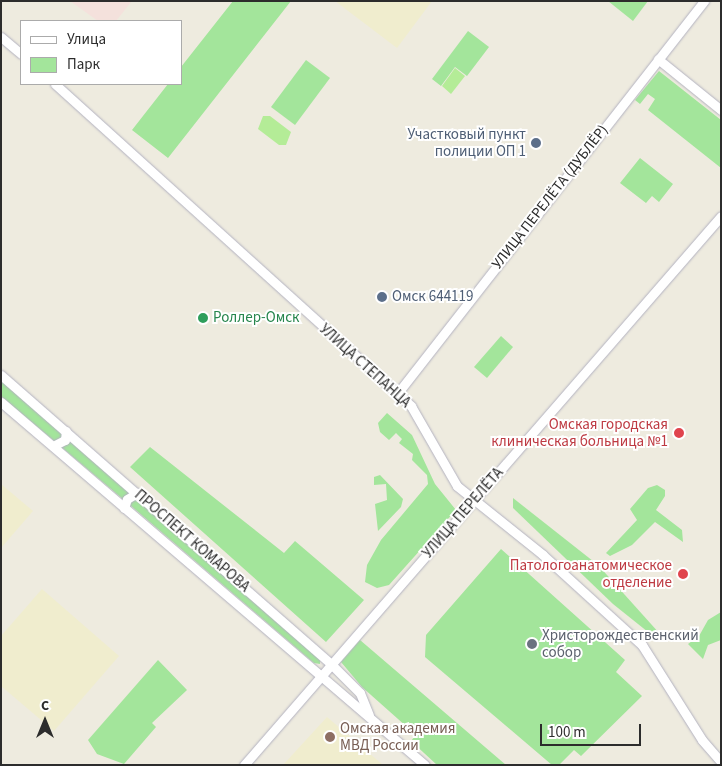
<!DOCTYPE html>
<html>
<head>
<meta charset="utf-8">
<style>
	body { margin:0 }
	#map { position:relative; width:722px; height:766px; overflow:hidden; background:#eeebdf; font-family:"Source Sans 3",sans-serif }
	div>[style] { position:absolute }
	.education>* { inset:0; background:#f0edce }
	.medical>* { inset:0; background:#f4e1dc }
	.green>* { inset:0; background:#a3e59b }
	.pitch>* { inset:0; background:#b4ec97 }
	.roads { filter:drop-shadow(0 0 1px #b3b2c0) drop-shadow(0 0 1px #b3b2c0) }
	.secondary>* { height:9px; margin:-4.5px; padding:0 4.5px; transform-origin:4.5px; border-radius:4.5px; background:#fff }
	.dots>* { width:14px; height:14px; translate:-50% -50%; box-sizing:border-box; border:2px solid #fff; border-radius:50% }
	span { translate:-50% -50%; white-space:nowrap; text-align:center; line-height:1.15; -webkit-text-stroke:4px #fff; paint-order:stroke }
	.service-label { font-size:15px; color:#4e5e75 }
	.right { translate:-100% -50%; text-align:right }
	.left { translate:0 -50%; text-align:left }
	.street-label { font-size:15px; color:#2c2c2c }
	.leisure-label { font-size:15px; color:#27864d }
	.health-label { font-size:15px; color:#be3a42 }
	.worship-label { font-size:15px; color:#5b616d }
	.education-label { font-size:15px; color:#785e54 }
	.frame { position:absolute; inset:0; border:2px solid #2c2c2c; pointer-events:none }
	.legend { position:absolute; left:20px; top:20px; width:162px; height:65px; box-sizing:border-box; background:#fff; border:1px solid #ababab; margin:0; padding:6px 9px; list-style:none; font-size:15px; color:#2c2c2c }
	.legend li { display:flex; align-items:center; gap:10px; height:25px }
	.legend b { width:25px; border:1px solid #ababab }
	.north { position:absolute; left:20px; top:696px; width:50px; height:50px; -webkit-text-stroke:4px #fff; paint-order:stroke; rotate:0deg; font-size:14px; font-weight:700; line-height:20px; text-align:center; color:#2c2c2c }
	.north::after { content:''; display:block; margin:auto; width:18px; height:22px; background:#2c2c2c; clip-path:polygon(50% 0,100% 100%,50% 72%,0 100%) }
	.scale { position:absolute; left:540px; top:724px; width:101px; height:22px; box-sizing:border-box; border:2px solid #2c2c2c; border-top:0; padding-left:6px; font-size:15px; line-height:18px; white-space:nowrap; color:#2c2c2c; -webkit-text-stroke:4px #fff; paint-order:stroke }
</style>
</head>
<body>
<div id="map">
	<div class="education">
		<i style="clip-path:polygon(335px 1px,432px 1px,397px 48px)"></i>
		<i style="clip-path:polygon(1px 484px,33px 511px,1px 548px)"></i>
		<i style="clip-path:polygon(42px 589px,119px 656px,54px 731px,1px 686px,1px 636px)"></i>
		<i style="clip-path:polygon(327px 717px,383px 765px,283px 765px)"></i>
	</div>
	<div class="medical">
		<i style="clip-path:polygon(70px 1px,132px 1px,116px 21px,98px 21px)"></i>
	</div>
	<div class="green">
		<i style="clip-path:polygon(233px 1px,291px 1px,168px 158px,132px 130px,168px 84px,181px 84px,181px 67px)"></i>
		<i style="clip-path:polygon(608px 1px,648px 1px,633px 21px)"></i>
		<i style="clip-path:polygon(468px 31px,489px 47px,467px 76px,455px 67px,441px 86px,432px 79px)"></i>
		<i style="clip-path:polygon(306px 60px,330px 78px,295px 125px,271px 107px)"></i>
		<i style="clip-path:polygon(659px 71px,721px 120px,721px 168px,648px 110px,655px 99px,648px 94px,640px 104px,635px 100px)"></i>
		<i style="clip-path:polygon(640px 158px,673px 184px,659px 202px,652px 196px,646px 203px,620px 183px)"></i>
		<i style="clip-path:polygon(501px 336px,513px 347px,487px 378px,474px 367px)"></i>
		<i style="clip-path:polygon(1px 380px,131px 491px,124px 500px,1px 396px)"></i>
		<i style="clip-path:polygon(387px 413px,412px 435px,435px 484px,456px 510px,389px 585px,377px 588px,365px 582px,367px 565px,381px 540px,428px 484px,427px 475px,412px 460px,413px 454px,399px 443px,402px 439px,396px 433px,389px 440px,380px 432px,378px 423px)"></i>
		<i style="clip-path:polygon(150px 447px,284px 553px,295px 541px,364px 600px,326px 642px,130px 467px)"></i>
		<i style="clip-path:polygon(380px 475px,403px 499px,401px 507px,378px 531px,375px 504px,387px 500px,386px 484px,374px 485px,374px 477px)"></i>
		<i style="clip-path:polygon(657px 485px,665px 490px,665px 496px,656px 510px,682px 530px,683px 542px,655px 522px,632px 545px,610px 556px,606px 553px,637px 520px,630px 509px,648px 488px)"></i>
		<i style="clip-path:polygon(133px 496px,320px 660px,320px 664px,314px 663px,130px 505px)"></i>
		<i style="clip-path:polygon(513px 498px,598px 565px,660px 634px,653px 636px,613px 604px,513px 508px)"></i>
		<i style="clip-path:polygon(501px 549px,625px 660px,616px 672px,642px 696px,581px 756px,574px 750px,559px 765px,552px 765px,425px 657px,426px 635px)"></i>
		<i style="clip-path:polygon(721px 612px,721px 640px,708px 645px,703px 659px,688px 644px,699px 636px,708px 620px)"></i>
		<i style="clip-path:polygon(360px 640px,506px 765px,437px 765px,411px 741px,416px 735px,362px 687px,341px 662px)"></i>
		<i style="clip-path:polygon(158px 660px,187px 690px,152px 723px,156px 727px,124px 764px,97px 754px,88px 740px)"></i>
	</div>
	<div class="pitch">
		<i style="clip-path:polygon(455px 68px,465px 76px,451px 94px,442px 86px)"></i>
		<i style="clip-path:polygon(263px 116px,270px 116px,291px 132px,286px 145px,279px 145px,258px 129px)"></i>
	</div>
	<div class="roads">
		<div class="secondary">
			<i style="left:1px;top:37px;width:26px;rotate:40deg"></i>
			<i style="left:658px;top:59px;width:81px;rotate:39deg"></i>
			<i style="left:55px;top:84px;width:480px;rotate:42.1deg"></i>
			<i style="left:411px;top:406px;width:92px;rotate:60.1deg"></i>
			<i style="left:457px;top:486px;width:110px;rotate:38.7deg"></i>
			<i style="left:543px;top:555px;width:134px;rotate:42.3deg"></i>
			<i style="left:642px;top:645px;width:112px;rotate:57.7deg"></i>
			<i style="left:702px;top:740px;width:29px;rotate:49deg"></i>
			<i style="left:1px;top:375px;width:439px;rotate:41.2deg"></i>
			<i style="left:331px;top:664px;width:41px;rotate:45deg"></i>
			<i style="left:360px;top:693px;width:24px;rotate:68deg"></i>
			<i style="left:397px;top:394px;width:499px;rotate:-52deg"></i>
			<i style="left:1px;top:402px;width:558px;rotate:40.57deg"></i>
			<i style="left:53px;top:446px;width:13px;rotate:-27deg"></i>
			<i style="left:65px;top:440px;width:9px;rotate:-84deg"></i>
			<i style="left:124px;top:508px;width:9px;rotate:-72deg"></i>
			<i style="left:127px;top:499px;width:12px;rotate:-31deg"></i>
			<i style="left:244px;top:765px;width:727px;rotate:-49.01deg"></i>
		</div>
	</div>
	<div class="dots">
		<i style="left:536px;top:143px;background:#5c6f8a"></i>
		<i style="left:382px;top:297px;background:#5c6f8a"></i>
		<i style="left:203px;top:318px;background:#2e9e5b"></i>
		<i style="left:679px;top:433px;background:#e0444e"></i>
		<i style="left:683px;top:574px;background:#e0444e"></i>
		<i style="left:532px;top:644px;background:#6b7280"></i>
		<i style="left:330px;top:737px;background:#8d6e63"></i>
	</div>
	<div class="service-label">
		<span class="right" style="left:526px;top:143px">Участковый пункт<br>полиции ОП 1</span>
		<span class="left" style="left:392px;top:297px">Омск 644119</span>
	</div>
	<div class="street-label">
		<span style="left:550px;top:197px;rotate:-52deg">УЛИЦА ПЕРЕЛЁТА (ДУБЛЁР)</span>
		<span style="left:365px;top:366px;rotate:42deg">УЛИЦА СТЕПАНЦА</span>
		<span style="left:463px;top:513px;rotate:-49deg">УЛИЦА ПЕРЕЛЁТА</span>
		<span style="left:192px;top:541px;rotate:41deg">ПРОСПЕКТ КОМАРОВА</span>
	</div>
	<div class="leisure-label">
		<span class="left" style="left:213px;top:318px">Роллер-Омск</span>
	</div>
	<div class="health-label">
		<span class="right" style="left:668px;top:433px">Омская городская<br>клиническая больница №1</span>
		<span class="right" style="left:672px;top:574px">Патологоанатомическое<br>отделение</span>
	</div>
	<div class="worship-label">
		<span class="left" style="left:542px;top:644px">Христорождественский<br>собор</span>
	</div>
	<div class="education-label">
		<span class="left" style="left:340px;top:737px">Омская академия<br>МВД России</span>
	</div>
	<div class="frame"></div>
	<ul class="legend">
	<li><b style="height:6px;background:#fff"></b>Улица</li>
	<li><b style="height:14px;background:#a3e59b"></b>Парк</li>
	</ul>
	<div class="north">С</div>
	<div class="scale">100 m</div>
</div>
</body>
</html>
